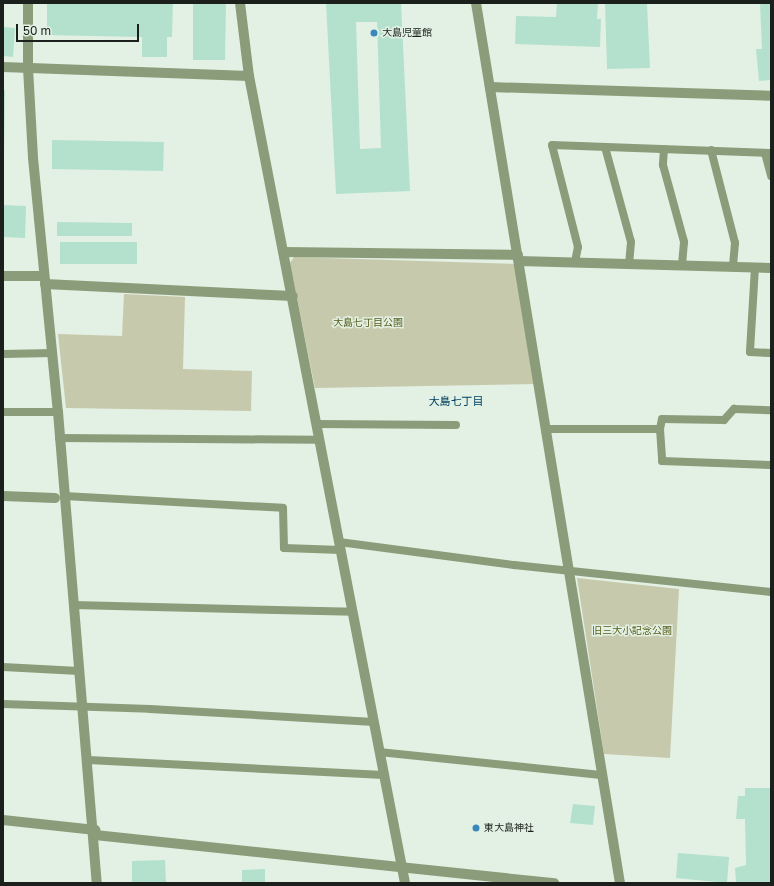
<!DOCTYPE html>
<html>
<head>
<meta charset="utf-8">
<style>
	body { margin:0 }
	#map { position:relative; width:774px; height:886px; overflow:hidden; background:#e2f1e3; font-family:"Golos Text","Noto Sans JP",sans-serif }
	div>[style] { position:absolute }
	.green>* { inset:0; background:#c7c9ac }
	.building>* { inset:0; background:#b4e1cd }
	.lane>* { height:8px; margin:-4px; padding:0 4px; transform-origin:4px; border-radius:4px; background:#8b9c7a }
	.street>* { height:10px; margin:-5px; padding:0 5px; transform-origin:5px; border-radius:5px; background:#8b9c7a }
	.dots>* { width:11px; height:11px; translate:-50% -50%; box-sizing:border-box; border:2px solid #e2f1e3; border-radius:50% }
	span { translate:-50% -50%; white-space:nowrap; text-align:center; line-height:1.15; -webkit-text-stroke:3px #e2f1e3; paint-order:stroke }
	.poi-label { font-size:10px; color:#1b201c }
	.left { translate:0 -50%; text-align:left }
	.park-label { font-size:10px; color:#595b1a }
	.neighbourhood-label { font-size:11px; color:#024162 }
	.frame { position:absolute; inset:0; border:4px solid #1b201c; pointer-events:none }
	.scale { position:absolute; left:16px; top:24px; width:123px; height:18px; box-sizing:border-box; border:2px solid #1b201c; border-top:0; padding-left:5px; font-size:12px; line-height:14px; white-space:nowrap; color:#1b201c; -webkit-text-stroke:3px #e2f1e3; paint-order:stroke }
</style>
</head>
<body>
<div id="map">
	<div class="green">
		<i style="clip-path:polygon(294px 257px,517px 264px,536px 384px,315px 388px,290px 263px)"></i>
		<i style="clip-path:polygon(124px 294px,185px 297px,183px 369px,252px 371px,251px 411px,66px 408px,58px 334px,122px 336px)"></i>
		<i style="clip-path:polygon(577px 578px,679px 589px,670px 758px,604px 754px)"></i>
	</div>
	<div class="building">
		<i style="clip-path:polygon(47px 3px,173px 3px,172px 37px,167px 37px,167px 57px,142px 57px,142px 37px,47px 35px)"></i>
		<i style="clip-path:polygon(193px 3px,226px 3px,225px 60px,193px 60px)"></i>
		<i style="clip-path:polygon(evenodd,326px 3px,401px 3px,410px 191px,336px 194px,326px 3px,356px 22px,377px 22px,381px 148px,360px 149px,356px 22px)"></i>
		<i style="clip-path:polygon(557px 3px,598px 3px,597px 19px,601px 19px,600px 47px,515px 44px,516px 16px,556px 17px)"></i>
		<i style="clip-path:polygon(605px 3px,647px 3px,650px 68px,607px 69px)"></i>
		<i style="clip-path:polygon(760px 3px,771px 3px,771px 80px,759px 81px,756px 49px,762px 49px)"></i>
		<i style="clip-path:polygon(3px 27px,15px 28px,13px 57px,3px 56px)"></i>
		<i style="clip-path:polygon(3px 90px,5px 90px,4px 158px,3px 158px)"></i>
		<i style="clip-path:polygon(52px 140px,164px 142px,163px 171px,52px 169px)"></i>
		<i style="clip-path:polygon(3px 205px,26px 206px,25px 238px,3px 237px)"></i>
		<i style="clip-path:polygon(57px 222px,132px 223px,132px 236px,57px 236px)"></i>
		<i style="clip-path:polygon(60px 242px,137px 242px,137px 264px,60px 264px)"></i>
		<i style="clip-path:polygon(745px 788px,771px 788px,771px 883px,736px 883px,735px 868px,746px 865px,745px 819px,736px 819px,738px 796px,745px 796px)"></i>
		<i style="clip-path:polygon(573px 804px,595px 806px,593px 825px,570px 823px)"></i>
		<i style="clip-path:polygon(678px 853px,729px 857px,727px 883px,676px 878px)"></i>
		<i style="clip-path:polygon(165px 860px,166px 883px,132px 883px,132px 861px)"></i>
		<i style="clip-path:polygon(265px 869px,265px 883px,242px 883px,242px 870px)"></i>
	</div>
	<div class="lane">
		<i style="left:605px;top:147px;width:98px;rotate:74.7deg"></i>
		<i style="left:631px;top:242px;width:22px;rotate:95deg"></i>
		<i style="left:664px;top:149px;width:16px;rotate:94deg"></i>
		<i style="left:663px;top:165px;width:80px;rotate:74.7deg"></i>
		<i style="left:684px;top:242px;width:23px;rotate:95deg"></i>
		<i style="left:711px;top:150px;width:96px;rotate:75.5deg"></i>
		<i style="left:735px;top:243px;width:24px;rotate:95deg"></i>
		<i style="left:765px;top:153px;width:24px;rotate:75deg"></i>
		<i style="left:575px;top:262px;width:15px;rotate:-79deg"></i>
		<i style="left:578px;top:247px;width:105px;rotate:-104.3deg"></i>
		<i style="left:552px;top:145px;width:219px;rotate:2.1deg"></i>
		<i style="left:755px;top:267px;width:85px;rotate:93.4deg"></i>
		<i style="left:750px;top:352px;width:21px;rotate:3deg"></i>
		<i style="left:3px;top:354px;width:50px;rotate:-1.1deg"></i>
		<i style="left:3px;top:412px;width:55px"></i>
		<i style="left:316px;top:424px;width:140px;rotate:0.4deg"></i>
		<i style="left:547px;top:429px;width:113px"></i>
		<i style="left:660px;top:429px;width:32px;rotate:86deg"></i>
		<i style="left:662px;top:461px;width:109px;rotate:2.1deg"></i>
		<i style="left:660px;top:429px;width:10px;rotate:-79deg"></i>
		<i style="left:662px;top:419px;width:62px;rotate:0.9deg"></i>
		<i style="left:724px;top:420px;width:15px;rotate:-48deg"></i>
		<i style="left:734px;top:409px;width:37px;rotate:2deg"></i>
		<i style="left:59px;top:438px;width:260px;rotate:0.4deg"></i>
		<i style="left:64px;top:496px;width:219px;rotate:3.1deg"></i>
		<i style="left:283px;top:508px;width:40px;rotate:88.6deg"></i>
		<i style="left:284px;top:548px;width:57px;rotate:2deg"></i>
		<i style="left:339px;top:542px;width:177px;rotate:7.5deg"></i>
		<i style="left:514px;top:565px;width:258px;rotate:6deg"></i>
		<i style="left:73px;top:605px;width:280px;rotate:1.4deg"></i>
		<i style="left:3px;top:667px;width:76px;rotate:3deg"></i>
		<i style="left:3px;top:704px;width:147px;rotate:1.9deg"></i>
		<i style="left:150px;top:709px;width:224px;rotate:3.3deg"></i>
		<i style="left:379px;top:752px;width:223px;rotate:5.9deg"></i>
		<i style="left:88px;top:760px;width:296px;rotate:2.9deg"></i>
	</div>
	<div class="street">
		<i style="left:28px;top:3px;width:65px;rotate:90deg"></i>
		<i style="left:28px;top:68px;width:90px;rotate:86.8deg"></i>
		<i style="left:33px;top:158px;width:255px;rotate:84.4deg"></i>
		<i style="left:58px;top:412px;width:473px;rotate:85.3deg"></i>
		<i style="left:240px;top:3px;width:74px;rotate:83deg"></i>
		<i style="left:249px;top:76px;width:822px;rotate:79.06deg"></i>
		<i style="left:476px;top:3px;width:892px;rotate:80.71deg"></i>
		<i style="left:3px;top:67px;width:246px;rotate:2.1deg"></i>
		<i style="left:490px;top:87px;width:281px;rotate:1.8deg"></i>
		<i style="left:284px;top:252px;width:234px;rotate:0.7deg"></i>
		<i style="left:519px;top:261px;width:252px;rotate:1.6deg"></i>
		<i style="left:3px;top:276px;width:41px"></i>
		<i style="left:45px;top:284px;width:248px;rotate:2.8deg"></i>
		<i style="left:3px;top:496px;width:52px;rotate:2.2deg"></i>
		<i style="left:3px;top:820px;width:93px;rotate:6.2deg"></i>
		<i style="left:95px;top:835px;width:462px;rotate:6deg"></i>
	</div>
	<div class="dots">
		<i style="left:374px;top:33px;background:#3888ba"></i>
		<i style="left:476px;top:828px;background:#3888ba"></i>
	</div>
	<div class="poi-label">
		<span class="left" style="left:382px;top:33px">大島児童館</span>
		<span class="left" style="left:484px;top:828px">東大島神社</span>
	</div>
	<div class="park-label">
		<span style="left:368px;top:323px">大島七丁目公園</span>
		<span style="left:632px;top:631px">旧三大小記念公園</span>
	</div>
	<div class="neighbourhood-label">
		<span style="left:456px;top:401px">大島七丁目</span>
	</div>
	<div class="frame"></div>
	<div class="scale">50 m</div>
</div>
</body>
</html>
